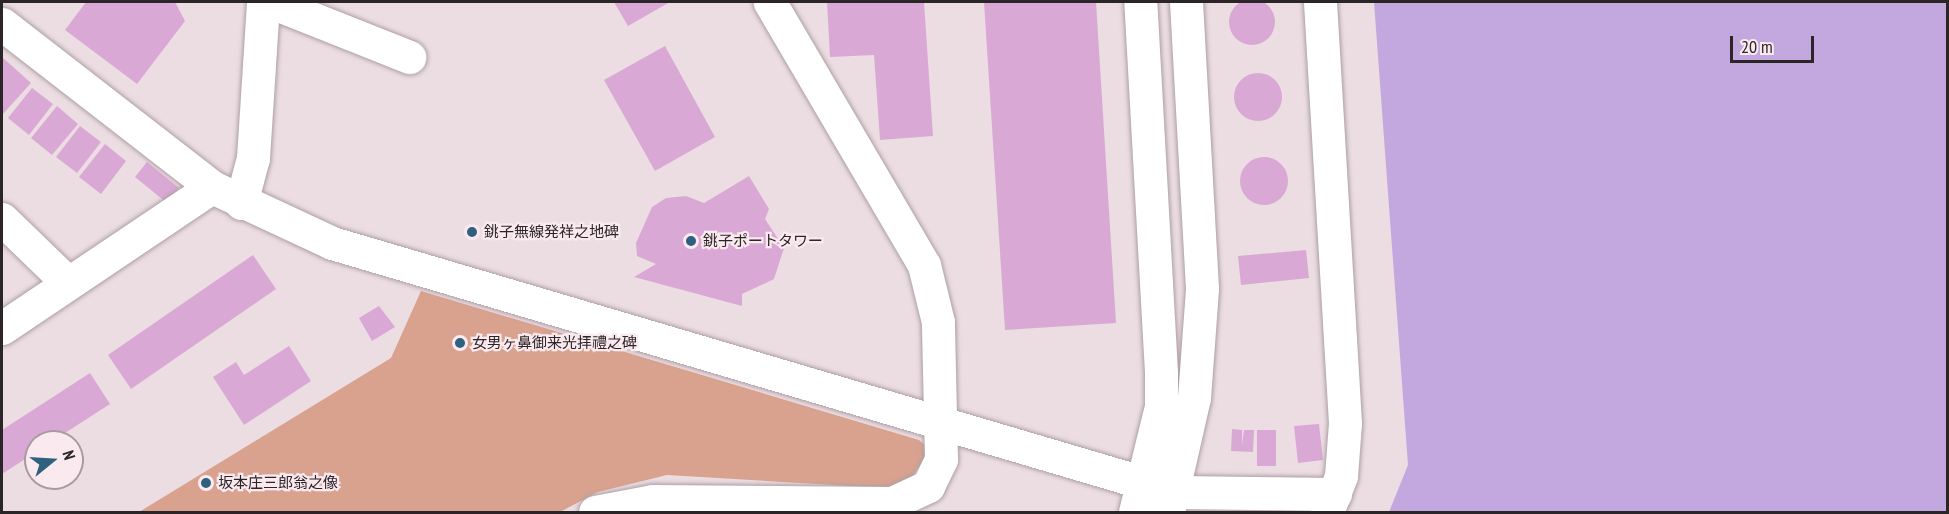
<!DOCTYPE html>
<html>
<head>
<meta charset="utf-8">
<style>
	body { margin:0 }
	#map { position:relative; width:1949px; height:514px; overflow:hidden; background:#ecdde3; font-family:"PT Sans Narrow","Noto Sans JP",sans-serif }
	div>[style] { position:absolute }
	.green>* { inset:0; background:#d9a28e }
	.water>* { inset:0; background:#c3a8e0 }
	.building>* { inset:0; background:#daa8d5 }
	.round { border-radius:50% }
	.roads { filter:drop-shadow(0 0 2px #ad9fa4) drop-shadow(0 0 2px #ad9fa4) }
	.minor>* { height:33px; margin:-16.5px; padding:0 16.5px; transform-origin:16.5px; border-radius:16.5px; background:#fff }
	.dots>* { width:16px; height:16px; translate:-50% -50%; box-sizing:border-box; border:3px solid #faeaf0; border-radius:50% }
	span { translate:-50% -50%; white-space:nowrap; text-align:center; line-height:1.15; -webkit-text-stroke:4.5px #faeaf0; paint-order:stroke }
	.poi-label { font-size:15px; color:#2b2527 }
	.left { translate:0 -50%; text-align:left }
	.frame { position:absolute; inset:0; border:3px solid #2b2527; pointer-events:none }
	.north { position:absolute; left:24px; top:430px; width:60px; height:60px; box-sizing:border-box; background:#faeaf0; border:2px solid #a79ba0; border-radius:50%; rotate:72deg; font-size:16px; font-weight:700; line-height:24px; text-align:center; color:#2b2527 }
	.north::after { content:''; display:block; margin:auto; width:21px; height:27px; background:#2f617e; clip-path:polygon(50% 0,100% 100%,50% 72%,0 100%) }
	.scale { position:absolute; left:1730px; top:36px; width:84px; height:27px; box-sizing:border-box; border:3px solid #2b2527; border-top:0; padding-left:8px; font-size:18px; line-height:21px; white-space:nowrap; color:#2b2527; -webkit-text-stroke:4px #faeaf0; paint-order:stroke }
</style>
</head>
<body>
<div id="map">
	<div class="green">
		<i style="clip-path:polygon(421px 291px,919px 440px,927px 447px,925px 458px,909px 481px,884px 488px,667px 475px,598px 492px,560px 512px,139px 512px,391px 358px)"></i>
	</div>
	<div class="water">
		<i style="clip-path:polygon(1374px 2px,1947px 2px,1947px 512px,1389px 512px,1408px 465px)"></i>
	</div>
	<div class="building">
		<i class="round" style="left:1229px;top:-1px;width:46px;height:46px"></i>
		<i style="clip-path:polygon(86px 2px,175px 2px,185px 21px,137px 84px,65px 30px)"></i>
		<i style="clip-path:polygon(614px 2px,670px 2px,628px 26px)"></i>
		<i style="clip-path:polygon(827px 2px,924px 2px,933px 136px,880px 140px,874px 55px,830px 57px)"></i>
		<i style="clip-path:polygon(984px 2px,1096px 2px,1116px 323px,1005px 330px)"></i>
		<i style="clip-path:polygon(665px 46px,715px 137px,655px 171px,604px 80px)"></i>
		<i style="clip-path:polygon(2px 57px,31px 83px,3px 114px,2px 113px)"></i>
		<i class="round" style="left:1234px;top:73px;width:48px;height:48px"></i>
		<i style="clip-path:polygon(32px 88px,53px 104px,29px 135px,8px 118px)"></i>
		<i style="clip-path:polygon(57px 106px,78px 124px,52px 155px,31px 138px)"></i>
		<i style="clip-path:polygon(80px 126px,101px 142px,77px 173px,56px 157px)"></i>
		<i style="clip-path:polygon(105px 144px,126px 161px,101px 194px,79px 177px)"></i>
		<i class="round" style="left:1240px;top:157px;width:48px;height:48px"></i>
		<i style="clip-path:polygon(147px 162px,179px 188px,167px 203px,135px 177px)"></i>
		<i style="clip-path:polygon(749px 176px,769px 209px,765px 219px,784px 248px,774px 279px,742px 294px,742px 306px,634px 277px,656px 264px,637px 256px,636px 243px,652px 207px,666px 198px,686px 196px,704px 203px)"></i>
		<i style="clip-path:polygon(1306px 250px,1309px 278px,1241px 285px,1238px 256px)"></i>
		<i style="clip-path:polygon(253px 255px,276px 289px,131px 389px,108px 355px)"></i>
		<i style="clip-path:polygon(379px 306px,395px 327px,372px 341px,359px 318px)"></i>
		<i style="clip-path:polygon(289px 346px,311px 381px,244px 425px,213px 377px,236px 362px,244px 375px)"></i>
		<i style="clip-path:polygon(90px 373px,110px 404px,51px 442px,36px 442px,36px 452px,2px 474px,2px 430px)"></i>
		<i style="clip-path:polygon(1319px 424px,1323px 460px,1298px 463px,1294px 426px)"></i>
		<i style="clip-path:polygon(1232px 429px,1242px 430px,1242px 445px,1244px 430px,1254px 430px,1253px 452px,1231px 451px)"></i>
		<i style="clip-path:polygon(1257px 430px,1276px 430px,1276px 466px,1257px 466px)"></i>
	</div>
	<div class="roads">
		<div class="minor">
			<i style="left:271px;top:2px;width:149px;rotate:21.7deg"></i>
			<i style="left:1320px;top:2px;width:422px;rotate:86.6deg"></i>
			<i style="left:1345px;top:423px;width:53px;rotate:94.3deg"></i>
			<i style="left:1341px;top:476px;width:39px;rotate:111deg"></i>
			<i style="left:2px;top:24px;width:266px;rotate:37.8deg"></i>
			<i style="left:212px;top:187px;width:132px;rotate:25deg"></i>
			<i style="left:332px;top:243px;width:879px;rotate:16.46deg"></i>
			<i style="left:1175px;top:492px;width:160px;rotate:0.7deg"></i>
			<i style="left:241px;top:203px;width:47px;rotate:-75.1deg"></i>
			<i style="left:253px;top:158px;width:156px;rotate:-86.3deg"></i>
			<i style="left:2px;top:219px;width:92px;rotate:44.1deg"></i>
			<i style="left:2px;top:328px;width:253px;rotate:-33.9deg"></i>
			<i style="left:595px;top:512px;width:59px;rotate:-10.7deg"></i>
			<i style="left:653px;top:501px;width:239px;rotate:0.5deg"></i>
			<i style="left:892px;top:503px;width:40px;rotate:-25deg"></i>
			<i style="left:928px;top:486px;width:30px;rotate:-64deg"></i>
			<i style="left:941px;top:459px;width:137px;rotate:-91.3deg"></i>
			<i style="left:938px;top:322px;width:59px;rotate:-103.8deg"></i>
			<i style="left:924px;top:265px;width:305px;rotate:-120.4deg"></i>
			<i style="left:1135px;top:512px;width:109px;rotate:-76.2deg"></i>
			<i style="left:1161px;top:406px;width:34px;rotate:-90deg"></i>
			<i style="left:1161px;top:372px;width:371px;rotate:-93.2deg"></i>
			<i style="left:1168px;top:512px;width:117px;rotate:-77.2deg"></i>
			<i style="left:1194px;top:398px;width:110px;rotate:-85.8deg"></i>
			<i style="left:1202px;top:288px;width:286px;rotate:-93.2deg"></i>
		</div>
	</div>
	<div class="dots">
		<i style="left:472px;top:232px;background:#2f617e"></i>
		<i style="left:691px;top:241px;background:#2f617e"></i>
		<i style="left:460px;top:343px;background:#2f617e"></i>
		<i style="left:206px;top:483px;background:#2f617e"></i>
	</div>
	<div class="poi-label">
		<span class="left" style="left:484px;top:232px">銚子無線発祥之地碑</span>
		<span class="left" style="left:703px;top:241px">銚子ポートタワー</span>
		<span class="left" style="left:472px;top:343px">女男ヶ鼻御来光拝禮之碑</span>
		<span class="left" style="left:218px;top:483px">坂本庄三郎翁之像</span>
	</div>
	<div class="frame"></div>
	<div class="north">N</div>
	<div class="scale">20 m</div>
</div>
</body>
</html>
